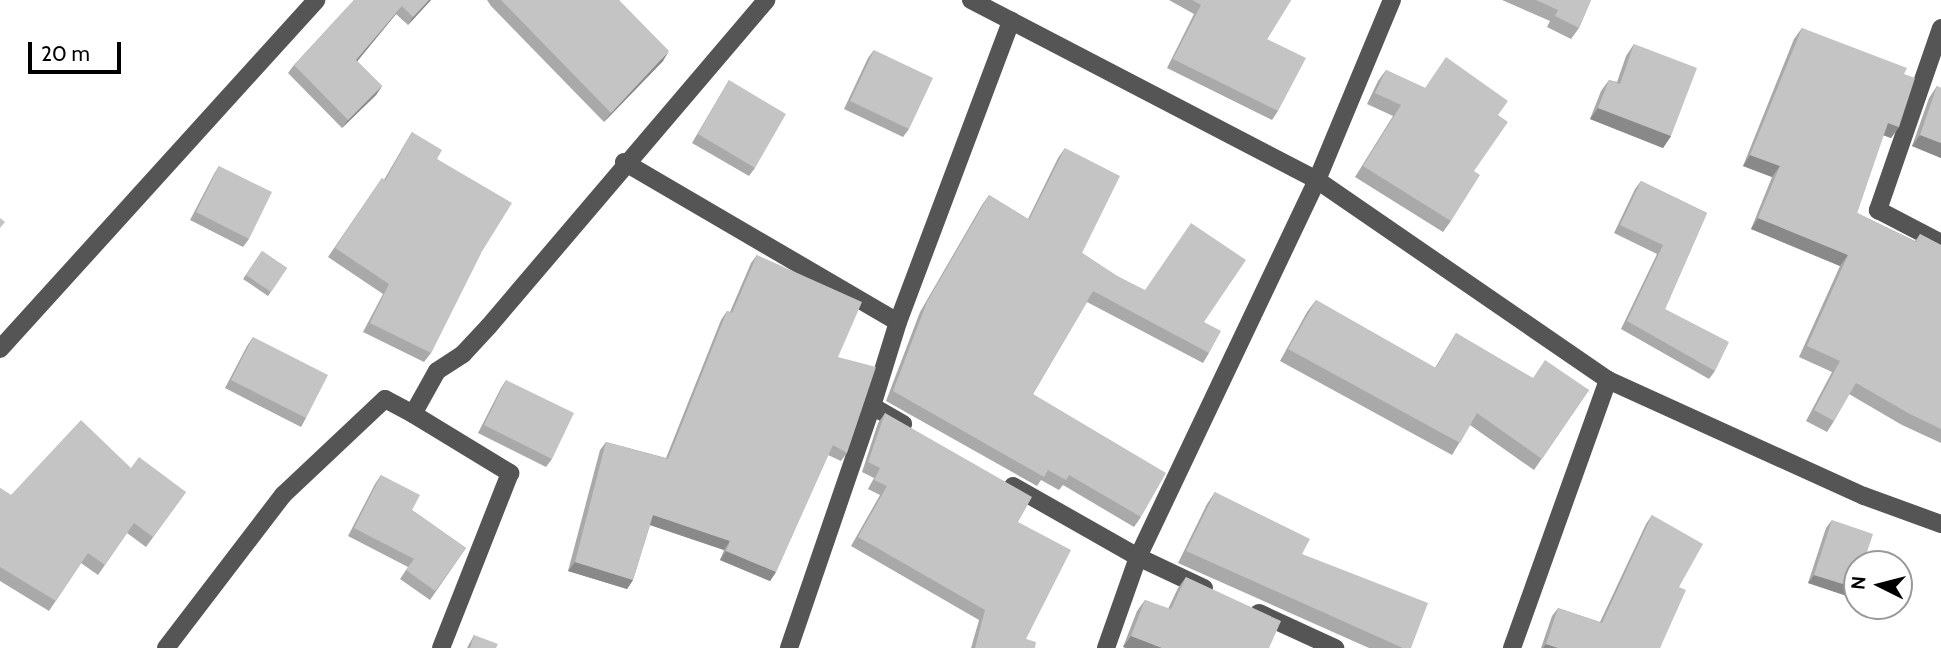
<!DOCTYPE html>
<html>
<head>
<meta charset="utf-8">
<style>
	body { margin:0 }
	#map { position:relative; width:1941px; height:648px; overflow:hidden; background:#fff; font-family:Cabin,sans-serif }
	div>[style] { position:absolute }
	.minor>* { height:18px; margin:-9px; padding:0 9px; transform-origin:9px; border-radius:9px; background:#555 }
	.wall>* { inset:0; background:#a9a9a9 }
	.shaded-wall>* { inset:0; background:#898989 }
	.building>* { inset:0; background:#c4c4c4 }
	span { translate:-50% -50%; white-space:nowrap; text-align:center; line-height:1.15; -webkit-text-stroke:7px #fff; paint-order:stroke }
	.north { position:absolute; left:1843px; top:550px; width:70px; height:70px; box-sizing:border-box; background:#fff; border:2px solid #999; border-radius:50%; rotate:276deg; font-size:19px; font-weight:700; line-height:28px; text-align:center; color:#000 }
	.north::after { content:''; display:block; margin:auto; width:24px; height:32px; background:#000; clip-path:polygon(50% 0,100% 100%,50% 72%,0 100%) }
	.scale { position:absolute; left:28px; top:42px; width:93px; height:32px; box-sizing:border-box; border:4px solid #000; border-top:0; padding-left:9px; font-size:21px; line-height:24px; white-space:nowrap; color:#000; -webkit-text-stroke:5px #fff; paint-order:stroke }
</style>
</head>
<body>
<div id="map">
	<div class="minor">
		<i style="left:971px;top:0;width:390px;rotate:27.5deg"></i>
		<i style="left:1317px;top:180px;width:353px;rotate:34.5deg"></i>
		<i style="left:1608px;top:380px;width:281px;rotate:24.4deg"></i>
		<i style="left:1864px;top:496px;width:82px;rotate:20deg"></i>
		<i style="left:1941px;top:28px;width:193px;rotate:109.1deg"></i>
		<i style="left:1878px;top:210px;width:71px;rotate:27.6deg"></i>
		<i style="left:624px;top:162px;width:317px;rotate:30.3deg"></i>
		<i style="left:898px;top:322px;width:88px;rotate:107.2deg"></i>
		<i style="left:872px;top:406px;width:36px;rotate:30deg"></i>
		<i style="left:898px;top:322px;width:322px;rotate:-69.4deg"></i>
		<i style="left:0;top:349px;width:471px;rotate:-47.8deg"></i>
		<i style="left:413px;top:414px;width:114px;rotate:31.3deg"></i>
		<i style="left:510px;top:473px;width:188px;rotate:111.5deg"></i>
		<i style="left:1013px;top:486px;width:144px;rotate:29.6deg"></i>
		<i style="left:1138px;top:557px;width:73px;rotate:25.2deg"></i>
		<i style="left:1259px;top:613px;width:84px;rotate:24.7deg"></i>
		<i style="left:166px;top:648px;width:193px;rotate:-52.6deg"></i>
		<i style="left:283px;top:495px;width:140px;rotate:-43.3deg"></i>
		<i style="left:385px;top:399px;width:32px;rotate:28deg"></i>
		<i style="left:413px;top:414px;width:49px;rotate:-60.8deg"></i>
		<i style="left:437px;top:371px;width:31px;rotate:-33deg"></i>
		<i style="left:463px;top:354px;width:38px;rotate:-47deg"></i>
		<i style="left:489px;top:326px;width:428px;rotate:-49.6deg"></i>
		<i style="left:789px;top:648px;width:256px;rotate:-71.1deg"></i>
		<i style="left:1106px;top:648px;width:96px;rotate:-70.6deg"></i>
		<i style="left:1138px;top:557px;width:417px;rotate:-64.6deg"></i>
		<i style="left:1317px;top:180px;width:195px;rotate:-67.4deg"></i>
		<i style="left:1512px;top:648px;width:285px;rotate:-70.3deg"></i>
	</div>
	<div class="wall">
		<i style="clip-path:polygon(354px 0,431px 0,408px 25px,396px 14px,357px 61px,382px 86px,376px 95px,342px 128px,288px 73px,294px 65px)"></i>
		<i style="clip-path:polygon(487px 0,619px 0,663px 61px,604px 122px,491px 6px)"></i>
		<i style="clip-path:polygon(1169px 0,1291px 0,1267px 39px,1278px 111px,1272px 120px,1167px 68px,1194px 14px)"></i>
		<i style="clip-path:polygon(1502px 0,1591px 0,1579px 28px,1571px 39px,1547px 27px,1550px 21px)"></i>
		<i style="clip-path:polygon(1802px 28px,1904px 74px,1899px 127px,1891px 138px,1883px 135px,1857px 213px,1915px 241px,1920px 234px,1941px 245px,1941px 443px,1902px 425px,1849px 394px,1834px 421px,1827px 432px,1806px 421px,1832px 372px,1799px 357px,1840px 266px,1751px 229px,1772px 177px,1743px 166px,1794px 39px)"></i>
		<i style="clip-path:polygon(1634px 44px,1671px 136px,1663px 148px,1590px 119px,1601px 91px,1609px 80px,1617px 82px,1626px 56px)"></i>
		<i style="clip-path:polygon(874px 50px,909px 129px,903px 137px,844px 109px,868px 58px)"></i>
		<i style="clip-path:polygon(1386px 70px,1425px 88px,1498px 115px,1451px 221px,1443px 232px,1355px 177px,1393px 116px,1367px 104px,1378px 81px)"></i>
		<i style="clip-path:polygon(729px 80px,755px 168px,749px 176px,692px 143px)"></i>
		<i style="clip-path:polygon(1937px 86px,1941px 88px,1941px 158px,1912px 146px,1929px 98px)"></i>
		<i style="clip-path:polygon(412px 132px,437px 159px,481px 253px,431px 353px,424px 362px,363px 332px,383px 294px,328px 257px,382px 178px,384px 180px,406px 142px)"></i>
		<i style="clip-path:polygon(1065px 148px,1082px 253px,1117px 276px,1204px 322px,1209px 353px,1203px 363px,1087px 302px,1033px 394px,1141px 517px,1134px 527px,1063px 485px,1059px 490px,1041px 480px,1037px 486px,886px 401px,920px 312px,982px 205px,989px 195px,1028px 219px,1058px 158px)"></i>
		<i style="clip-path:polygon(219px 166px,249px 239px,243px 247px,190px 220px,214px 174px)"></i>
		<i style="clip-path:polygon(1641px 181px,1707px 213px,1665px 309px,1715px 371px,1709px 379px,1621px 329px,1657px 254px,1614px 233px,1635px 189px)"></i>
		<i style="clip-path:polygon(262px 251px,287px 268px,268px 296px,243px 279px)"></i>
		<i style="clip-path:polygon(757px 255px,838px 357px,847px 453px,841px 461px,828px 455px,776px 572px,770px 581px,720px 560px,724px 550px,650px 525px,633px 580px,627px 589px,568px 571px,600px 450px,606px 442px,666px 458px,721px 320px,727px 311px,730px 312px,751px 263px)"></i>
		<i style="clip-path:polygon(1316px 300px,1435px 368px,1456px 333px,1532px 378px,1589px 390px,1534px 470px,1470px 425px,1452px 455px,1280px 361px,1307px 312px)"></i>
		<i style="clip-path:polygon(253px 337px,306px 418px,301px 427px,225px 388px,247px 346px)"></i>
		<i style="clip-path:polygon(506px 380px,552px 459px,546px 467px,478px 433px,501px 388px)"></i>
		<i style="clip-path:polygon(885px 413px,1018px 522px,1026px 639px,1035px 648px,971px 648px,979px 620px,851px 546px,880px 495px,868px 489px,874px 478px,862px 472px,878px 423px)"></i>
		<i style="clip-path:polygon(131px 468px,186px 492px,146px 547px,127px 533px,98px 575px,81px 563px,49px 611px,0 581px,0 488px,11px 495px)"></i>
		<i style="clip-path:polygon(381px 475px,412px 510px,466px 548px,430px 600px,400px 579px,408px 567px,348px 536px,375px 484px)"></i>
		<i style="clip-path:polygon(1215px 492px,1302px 554px,1411px 648px,1369px 648px,1178px 563px,1207px 504px)"></i>
		<i style="clip-path:polygon(1652px 515px,1679px 587px,1660px 648px,1541px 648px,1552px 616px,1558px 608px,1600px 622px,1646px 524px)"></i>
		<i style="clip-path:polygon(1832px 520px,1850px 597px,1808px 583px,1826px 528px)"></i>
		<i style="clip-path:polygon(1186px 577px,1269px 648px,1126px 648px,1123px 647px,1137px 611px,1145px 600px,1168px 609px,1178px 588px)"></i>
		<i style="clip-path:polygon(474px 635px,496px 648px,467px 648px)"></i>
	</div>
	<div class="shaded-wall">
		<i style="clip-path:polygon(429px 0,431px 0,408px 25px,413px 17px)"></i>
		<i style="clip-path:polygon(402px 6px,396px 14px,351px 69px,356px 60px)"></i>
		<i style="clip-path:polygon(669px 51px,663px 61px,604px 122px,611px 113px)"></i>
		<i style="clip-path:polygon(382px 86px,376px 95px,342px 128px,348px 120px)"></i>
		<i style="clip-path:polygon(1598px 108px,1671px 136px,1663px 148px,1590px 119px)"></i>
		<i style="clip-path:polygon(1888px 123px,1899px 127px,1891px 138px,1880px 134px)"></i>
		<i style="clip-path:polygon(1920px 135px,1941px 143px,1941px 158px,1912px 146px)"></i>
		<i style="clip-path:polygon(1750px 155px,1780px 166px,1772px 177px,1743px 166px)"></i>
		<i style="clip-path:polygon(1758px 218px,1848px 255px,1840px 266px,1751px 229px)"></i>
		<i style="clip-path:polygon(653px 515px,730px 541px,724px 550px,647px 524px)"></i>
		<i style="clip-path:polygon(726px 551px,776px 572px,770px 581px,720px 560px)"></i>
		<i style="clip-path:polygon(575px 562px,633px 580px,627px 589px,568px 571px)"></i>
		<i style="clip-path:polygon(1814px 575px,1856px 588px,1850px 597px,1808px 583px)"></i>
		<i style="clip-path:polygon(1131px 636px,1162px 648px,1126px 648px,1123px 647px)"></i>
		<i style="clip-path:polygon(1546px 644px,1558px 648px,1543px 648px)"></i>
	</div>
	<div class="building">
		<i style="clip-path:polygon(354px 0,429px 0,413px 17px,402px 6px,356px 60px,382px 86px,348px 120px,294px 65px)"></i>
		<i style="clip-path:polygon(501px 0,619px 0,669px 51px,611px 113px)"></i>
		<i style="clip-path:polygon(1192px 0,1291px 0,1267px 39px,1306px 58px,1278px 111px,1173px 59px,1201px 5px)"></i>
		<i style="clip-path:polygon(1536px 0,1591px 0,1579px 28px,1555px 16px,1558px 10px)"></i>
		<i style="clip-path:polygon(1802px 28px,1907px 68px,1904px 74px,1915px 78px,1899px 127px,1888px 123px,1857px 213px,1916px 242px,1920px 234px,1941px 245px,1941px 429px,1910px 414px,1856px 383px,1834px 421px,1814px 410px,1840px 361px,1807px 346px,1848px 255px,1758px 218px,1780px 166px,1750px 155px)"></i>
		<i style="clip-path:polygon(1634px 44px,1697px 68px,1671px 136px,1598px 108px,1609px 80px,1620px 84px)"></i>
		<i style="clip-path:polygon(874px 50px,933px 78px,909px 129px,850px 101px)"></i>
		<i style="clip-path:polygon(1446px 57px,1508px 101px,1498px 115px,1508px 122px,1474px 171px,1480px 175px,1451px 221px,1363px 166px,1401px 105px,1375px 93px,1386px 70px,1425px 88px)"></i>
		<i style="clip-path:polygon(729px 80px,786px 114px,755px 168px,698px 134px)"></i>
		<i style="clip-path:polygon(1937px 86px,1941px 88px,1941px 143px,1920px 135px)"></i>
		<i style="clip-path:polygon(412px 132px,442px 150px,437px 159px,512px 203px,481px 253px,431px 353px,370px 323px,389px 284px,335px 248px,382px 178px,385px 181px)"></i>
		<i style="clip-path:polygon(1065px 148px,1120px 176px,1082px 253px,1117px 276px,1145px 290px,1191px 223px,1246px 260px,1204px 322px,1221px 331px,1209px 353px,1093px 291px,1033px 394px,1166px 473px,1141px 517px,1069px 475px,1066px 480px,1048px 470px,1044px 477px,893px 391px,927px 302px,989px 195px,1029px 220px)"></i>
		<i style="clip-path:polygon(219px 166px,272px 192px,249px 239px,196px 212px)"></i>
		<i style="clip-path:polygon(1641px 181px,1707px 213px,1665px 309px,1729px 342px,1715px 371px,1627px 321px,1663px 245px,1620px 225px)"></i>
		<i style="clip-path:polygon(0 218px,5px 222px,0 228px)"></i>
		<i style="clip-path:polygon(262px 251px,287px 268px,271px 292px,246px 275px)"></i>
		<i style="clip-path:polygon(757px 255px,862px 302px,838px 357px,876px 367px,847px 453px,833px 445px,776px 572px,726px 551px,730px 541px,653px 515px,633px 580px,575px 562px,606px 442px,668px 459px,727px 311px,732px 313px)"></i>
		<i style="clip-path:polygon(1316px 300px,1436px 368px,1456px 333px,1533px 378px,1545px 360px,1589px 390px,1542px 459px,1477px 413px,1460px 443px,1288px 349px)"></i>
		<i style="clip-path:polygon(253px 337px,328px 375px,306px 418px,231px 380px)"></i>
		<i style="clip-path:polygon(506px 380px,574px 413px,552px 459px,484px 425px)"></i>
		<i style="clip-path:polygon(885px 413px,1032px 497px,1018px 522px,1071px 550px,1026px 639px,1036px 642px,1035px 648px,975px 648px,985px 610px,858px 537px,887px 486px,874px 480px,880px 468px,868px 462px)"></i>
		<i style="clip-path:polygon(81px 420px,131px 468px,139px 457px,186px 492px,153px 537px,134px 523px,105px 565px,88px 553px,56px 601px,0 567px,0 488px,11px 495px)"></i>
		<i style="clip-path:polygon(381px 475px,420px 495px,412px 510px,466px 548px,435px 591px,406px 570px,414px 559px,354px 528px)"></i>
		<i style="clip-path:polygon(1215px 492px,1310px 539px,1302px 554px,1428px 603px,1411px 648px,1403px 648px,1186px 551px)"></i>
		<i style="clip-path:polygon(1652px 515px,1703px 544px,1679px 587px,1686px 590px,1660px 648px,1558px 648px,1546px 644px,1558px 608px,1602px 623px)"></i>
		<i style="clip-path:polygon(1832px 520px,1873px 534px,1863px 564px,1857px 564px,1857px 584px,1856px 588px,1814px 575px)"></i>
		<i style="clip-path:polygon(1186px 577px,1281px 621px,1269px 648px,1162px 648px,1131px 636px,1145px 600px,1171px 609px)"></i>
		<i style="clip-path:polygon(474px 635px,498px 644px,496px 648px,470px 648px)"></i>
	</div>
	<div class="north">N</div>
	<div class="scale">20 m</div>
</div>
</body>
</html>
